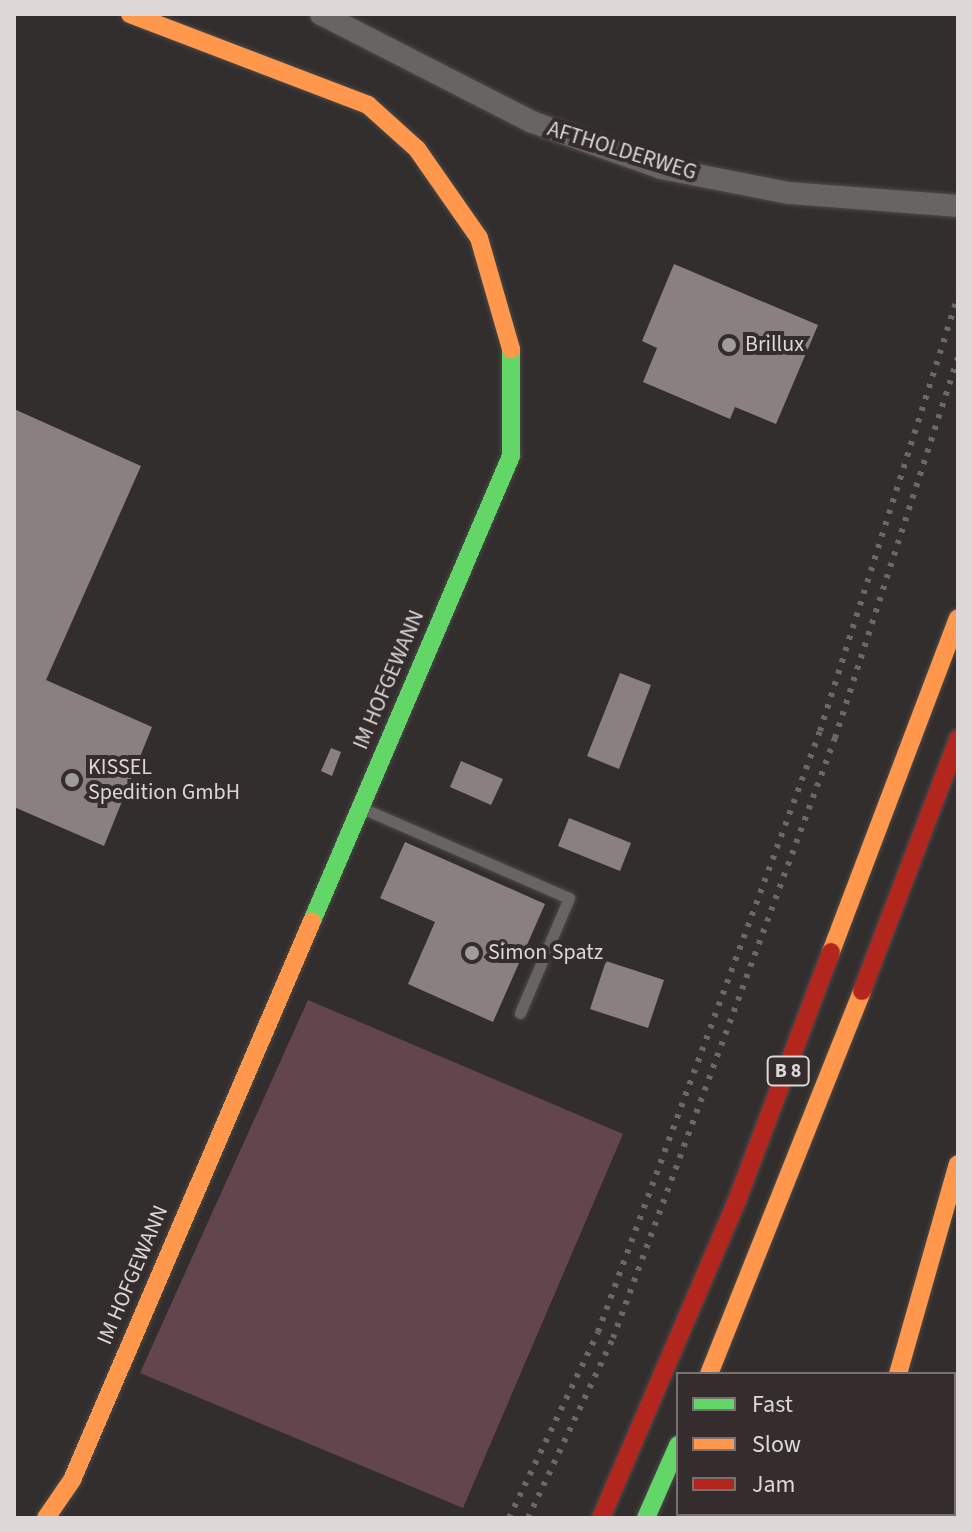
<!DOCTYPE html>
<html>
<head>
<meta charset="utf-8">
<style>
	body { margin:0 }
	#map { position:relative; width:972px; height:1532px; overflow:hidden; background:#322e2e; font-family:"Source Sans 3",sans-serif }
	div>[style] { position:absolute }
	.green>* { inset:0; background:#63464c }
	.building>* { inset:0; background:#8a8082 }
	.roads { filter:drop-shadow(0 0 2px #4d4949) drop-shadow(0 0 2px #4d4949) }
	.lane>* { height:11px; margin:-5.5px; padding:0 5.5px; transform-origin:5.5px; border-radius:5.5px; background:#686464 }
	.street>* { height:22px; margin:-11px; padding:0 11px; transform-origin:11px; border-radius:11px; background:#686464 }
	.fast>* { height:18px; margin:-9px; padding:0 9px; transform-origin:9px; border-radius:9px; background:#63d668 }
	.slow>* { height:18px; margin:-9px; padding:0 9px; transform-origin:9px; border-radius:9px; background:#ff974d }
	.jam>* { height:18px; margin:-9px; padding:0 9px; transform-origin:9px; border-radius:9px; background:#b3261e }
	.rail>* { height:6px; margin-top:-3px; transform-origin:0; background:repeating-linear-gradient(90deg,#6c6869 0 4px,transparent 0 12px) }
	.dots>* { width:22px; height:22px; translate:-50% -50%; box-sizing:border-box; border:4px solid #342c2d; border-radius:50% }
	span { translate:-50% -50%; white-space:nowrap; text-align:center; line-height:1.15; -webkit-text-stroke:8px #342c2d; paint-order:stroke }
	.shield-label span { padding:2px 6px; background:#342c2d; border:2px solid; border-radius:6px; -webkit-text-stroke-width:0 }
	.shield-label { font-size:20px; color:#ddd7d8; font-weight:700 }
	.street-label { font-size:22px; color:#ddd7d8 }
	.poi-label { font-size:22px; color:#ddd7d8 }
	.left { translate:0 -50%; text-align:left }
	.frame { position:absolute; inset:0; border:16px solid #ddd7d8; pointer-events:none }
	.legend { position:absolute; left:676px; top:1372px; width:280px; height:144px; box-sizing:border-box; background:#342c2d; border:2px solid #787071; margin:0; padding:10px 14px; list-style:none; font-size:24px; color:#ddd7d8 }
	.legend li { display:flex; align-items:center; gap:16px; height:40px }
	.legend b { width:40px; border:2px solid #787071 }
</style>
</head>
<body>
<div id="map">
	<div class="green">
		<i style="clip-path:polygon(308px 1000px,623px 1134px,463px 1508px,140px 1373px)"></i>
	</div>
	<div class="building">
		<i style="clip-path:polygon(674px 264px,818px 325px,776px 424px,735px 407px,730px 419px,643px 382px,657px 348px,642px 341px)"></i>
		<i style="clip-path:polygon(14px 409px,141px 466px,46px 680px,152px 727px,104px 846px,14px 807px)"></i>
		<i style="clip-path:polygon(620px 673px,651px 685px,619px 769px,587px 756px)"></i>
		<i style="clip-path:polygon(331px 748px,341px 752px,332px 776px,321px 771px)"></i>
		<i style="clip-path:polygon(461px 761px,503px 779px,491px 805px,450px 787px)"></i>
		<i style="clip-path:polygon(569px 818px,631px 843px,620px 871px,558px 846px)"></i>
		<i style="clip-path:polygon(405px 842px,545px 904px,493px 1022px,408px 984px,435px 922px,380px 898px)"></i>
		<i style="clip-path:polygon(606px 961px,664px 980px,648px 1028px,590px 1009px)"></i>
		<i style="clip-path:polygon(954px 1443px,958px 1518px,921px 1518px,954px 1514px)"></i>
	</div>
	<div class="roads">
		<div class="lane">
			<i style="left:364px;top:809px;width:223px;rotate:23.5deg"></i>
			<i style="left:569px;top:898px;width:125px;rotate:113.1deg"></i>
			<i style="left:954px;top:1420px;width:4px"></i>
		</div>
		<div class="street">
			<i style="left:321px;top:14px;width:237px;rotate:27.1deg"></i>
			<i style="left:532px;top:122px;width:137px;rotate:19.6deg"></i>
			<i style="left:661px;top:168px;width:130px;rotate:11.1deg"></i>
			<i style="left:789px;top:193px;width:169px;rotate:4.4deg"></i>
		</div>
		<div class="fast">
			<i style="left:312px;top:921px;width:506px;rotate:-66.83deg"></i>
			<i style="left:511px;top:456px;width:107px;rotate:-90deg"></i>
			<i style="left:646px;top:1518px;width:80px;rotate:-66.3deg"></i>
			<i style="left:856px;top:1518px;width:4px;rotate:-76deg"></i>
		</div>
		<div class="slow">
			<i style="left:130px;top:14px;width:255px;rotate:20.9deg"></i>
			<i style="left:368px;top:105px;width:66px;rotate:41.9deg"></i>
			<i style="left:417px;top:149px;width:108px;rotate:55.1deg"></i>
			<i style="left:479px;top:238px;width:116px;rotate:73.9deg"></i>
			<i style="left:831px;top:952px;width:357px;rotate:-69.2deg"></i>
			<i style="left:709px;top:1374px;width:412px;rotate:-68.2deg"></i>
			<i style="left:898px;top:1374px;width:218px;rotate:-74.1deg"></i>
			<i style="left:46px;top:1518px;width:46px;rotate:-55.6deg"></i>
			<i style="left:72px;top:1480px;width:608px;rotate:-66.76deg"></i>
		</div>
		<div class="jam">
			<i style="left:862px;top:991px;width:270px;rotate:-69.1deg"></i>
			<i style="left:601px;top:1518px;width:348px;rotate:-66.8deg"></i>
			<i style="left:738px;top:1198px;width:263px;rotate:-69.3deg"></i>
		</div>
	</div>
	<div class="rail">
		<i style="left:509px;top:1518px;width:206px;rotate:-64.4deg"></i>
		<i style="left:598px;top:1332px;width:641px;rotate:-69.73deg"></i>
		<i style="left:820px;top:731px;width:456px;rotate:-72.4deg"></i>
		<i style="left:528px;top:1518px;width:199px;rotate:-64.7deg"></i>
		<i style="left:613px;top:1338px;width:640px;rotate:-69.7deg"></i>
		<i style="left:835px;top:738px;width:400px;rotate:-72.1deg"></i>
	</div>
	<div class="dots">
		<i style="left:729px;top:345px;background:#a19c9c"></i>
		<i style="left:72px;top:780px;background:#a19c9c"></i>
		<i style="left:472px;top:953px;background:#a19c9c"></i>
	</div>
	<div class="shield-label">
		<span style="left:788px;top:1071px">B 8</span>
	</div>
	<div class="street-label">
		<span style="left:622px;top:151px;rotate:17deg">AFTHOLDERWEG</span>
		<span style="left:389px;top:680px;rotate:-67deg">IM HOFGEWANN</span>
		<span style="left:133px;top:1275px;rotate:-67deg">IM HOFGEWANN</span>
	</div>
	<div class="poi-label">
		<span class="left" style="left:745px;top:345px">Brillux</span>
		<span class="left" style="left:88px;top:780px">KISSEL<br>Spedition GmbH</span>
		<span class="left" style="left:488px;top:953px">Simon Spatz</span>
	</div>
	<div class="frame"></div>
	<ul class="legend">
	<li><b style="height:10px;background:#63d668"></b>Fast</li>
	<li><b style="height:10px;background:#ff974d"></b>Slow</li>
	<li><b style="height:10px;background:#b3261e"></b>Jam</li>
	</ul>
</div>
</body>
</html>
